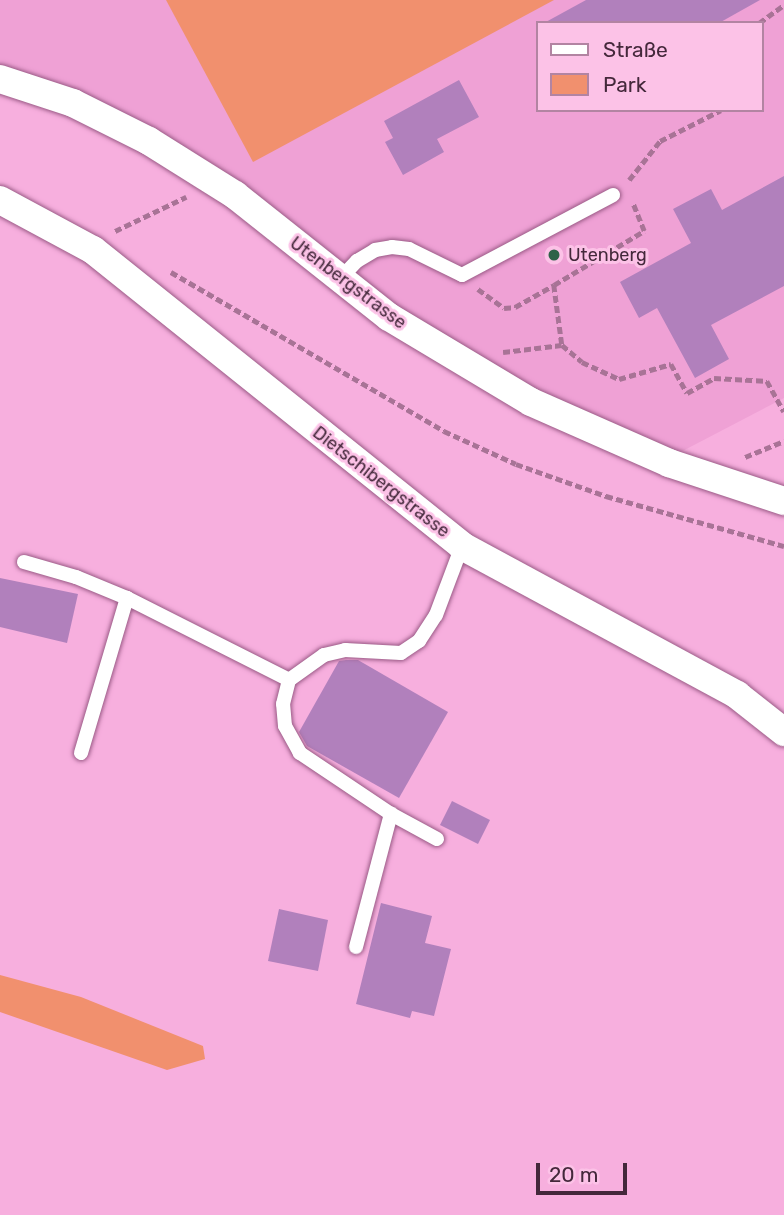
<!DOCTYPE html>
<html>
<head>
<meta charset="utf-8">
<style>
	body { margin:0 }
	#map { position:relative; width:784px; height:1215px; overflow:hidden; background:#f7afde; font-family:Rubik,sans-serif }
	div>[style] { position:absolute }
	.built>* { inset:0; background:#efa1d5 }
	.green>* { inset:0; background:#f1906e }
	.building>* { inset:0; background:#b180bc }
	.path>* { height:4.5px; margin-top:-2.25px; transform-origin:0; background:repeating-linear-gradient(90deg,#a87396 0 7px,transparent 0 10.5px) }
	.roads { filter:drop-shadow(0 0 2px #9a5a86) drop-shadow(0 0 2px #9a5a86) }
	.lane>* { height:14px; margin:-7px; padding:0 7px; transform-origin:7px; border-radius:7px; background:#fff }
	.street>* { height:28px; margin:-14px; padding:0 14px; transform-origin:14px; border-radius:14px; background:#fff }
	.dots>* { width:19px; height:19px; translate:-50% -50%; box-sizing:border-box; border:4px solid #fcc2e7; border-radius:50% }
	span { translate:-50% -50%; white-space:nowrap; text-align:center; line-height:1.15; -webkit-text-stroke:6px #fcc2e7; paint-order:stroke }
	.poi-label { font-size:18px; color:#44283b }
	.left { translate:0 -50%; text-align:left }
	.street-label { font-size:18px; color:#44283b }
	.legend { position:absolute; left:536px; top:21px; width:228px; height:91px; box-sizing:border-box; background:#fcc2e7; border:2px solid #b284a2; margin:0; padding:9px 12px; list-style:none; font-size:21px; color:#44283b }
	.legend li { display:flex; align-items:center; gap:14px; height:35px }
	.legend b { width:35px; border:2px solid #b284a2 }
	.scale { position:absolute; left:536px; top:1163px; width:91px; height:32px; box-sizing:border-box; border:4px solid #44283b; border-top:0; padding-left:9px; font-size:21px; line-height:24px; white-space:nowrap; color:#44283b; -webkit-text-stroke:5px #fcc2e7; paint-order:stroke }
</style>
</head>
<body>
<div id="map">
	<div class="built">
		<i style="clip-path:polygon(evenodd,0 0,784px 0,784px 398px,673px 456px,543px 400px,400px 312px,247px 198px,0 69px,0 0,537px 23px,761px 23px,761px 110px,537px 110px,537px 23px)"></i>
	</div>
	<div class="green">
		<i style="clip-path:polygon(166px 0,554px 0,253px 162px)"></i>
		<i style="clip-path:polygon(0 975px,81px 997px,203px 1046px,205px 1059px,167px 1070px,0 1012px)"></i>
	</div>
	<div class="building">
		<i style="clip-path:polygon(586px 0,760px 0,719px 23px,544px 23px)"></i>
		<i style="clip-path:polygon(459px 80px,479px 117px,437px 139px,444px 152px,403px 175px,385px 142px,393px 138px,384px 121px)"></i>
		<i style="clip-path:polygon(784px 176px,784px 286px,711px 325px,729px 359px,695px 378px,657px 308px,639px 318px,620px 282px,691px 243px,673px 209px,711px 189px,722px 210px)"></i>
		<i style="clip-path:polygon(0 578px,78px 594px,67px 643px,0 627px)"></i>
		<i style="clip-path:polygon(346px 660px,358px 660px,448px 712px,399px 798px,307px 746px,299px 732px,339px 661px)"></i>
		<i style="clip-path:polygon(452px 801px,490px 820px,478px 844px,440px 825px)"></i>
		<i style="clip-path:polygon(381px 903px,432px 916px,425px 943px,451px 949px,434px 1016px,412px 1011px,410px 1018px,356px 1004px)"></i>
		<i style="clip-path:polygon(279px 909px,328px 920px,318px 971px,268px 961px)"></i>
	</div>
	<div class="path">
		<i style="left:759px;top:23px;width:31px;rotate:-36deg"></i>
		<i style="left:629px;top:180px;width:50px;rotate:-51.5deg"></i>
		<i style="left:660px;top:141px;width:68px;rotate:-26.9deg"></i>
		<i style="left:115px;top:231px;width:79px;rotate:-25.6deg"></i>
		<i style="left:171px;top:272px;width:316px;rotate:30.2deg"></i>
		<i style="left:444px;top:431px;width:79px;rotate:24.6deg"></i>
		<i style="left:516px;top:464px;width:96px;rotate:19.6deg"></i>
		<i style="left:606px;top:496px;width:185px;rotate:15.7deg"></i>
		<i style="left:554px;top:285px;width:61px;rotate:82.4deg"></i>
		<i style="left:562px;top:345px;width:26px;rotate:40deg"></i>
		<i style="left:582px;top:362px;width:41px;rotate:24.7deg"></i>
		<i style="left:619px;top:379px;width:54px;rotate:-16.1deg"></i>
		<i style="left:671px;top:364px;width:33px;rotate:61deg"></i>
		<i style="left:687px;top:393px;width:31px;rotate:-29deg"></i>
		<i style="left:714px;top:378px;width:53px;rotate:3.2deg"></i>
		<i style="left:767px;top:381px;width:35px;rotate:61deg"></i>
		<i style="left:478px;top:289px;width:32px;rotate:36deg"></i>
		<i style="left:504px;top:308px;width:11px;rotate:-5deg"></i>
		<i style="left:515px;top:307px;width:45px;rotate:-29.4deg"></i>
		<i style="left:554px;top:285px;width:105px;rotate:-31deg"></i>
		<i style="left:644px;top:231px;width:29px;rotate:-112deg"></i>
		<i style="left:503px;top:352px;width:59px;rotate:-6.8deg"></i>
		<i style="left:745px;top:457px;width:42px;rotate:-22.3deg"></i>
	</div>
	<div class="roads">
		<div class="lane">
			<i style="left:340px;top:279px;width:25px;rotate:-47deg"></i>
			<i style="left:357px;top:261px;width:21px;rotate:-31deg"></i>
			<i style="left:375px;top:250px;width:17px;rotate:-10deg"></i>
			<i style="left:392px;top:247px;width:17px;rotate:7deg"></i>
			<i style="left:409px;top:249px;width:59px;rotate:26.1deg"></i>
			<i style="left:462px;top:275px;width:171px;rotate:-27.9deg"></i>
			<i style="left:24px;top:562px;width:54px;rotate:16.1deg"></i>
			<i style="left:76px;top:577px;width:55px;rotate:22.4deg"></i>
			<i style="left:127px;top:598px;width:182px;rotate:26.8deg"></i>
			<i style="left:81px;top:753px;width:162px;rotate:-73.5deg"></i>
			<i style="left:437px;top:839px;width:52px;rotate:-151.5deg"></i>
			<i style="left:391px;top:814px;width:110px;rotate:-146.2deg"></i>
			<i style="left:300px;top:753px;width:31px;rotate:-119deg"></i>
			<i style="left:285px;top:726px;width:22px;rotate:-95deg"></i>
			<i style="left:283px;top:704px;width:25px;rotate:-76deg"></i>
			<i style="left:289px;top:680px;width:43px;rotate:-35.5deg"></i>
			<i style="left:324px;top:655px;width:22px;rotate:-13deg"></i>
			<i style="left:345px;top:650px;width:56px;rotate:3.1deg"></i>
			<i style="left:401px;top:653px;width:22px;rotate:-34deg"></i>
			<i style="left:419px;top:641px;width:31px;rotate:-57deg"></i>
			<i style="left:436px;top:615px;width:74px;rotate:-69.4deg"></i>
			<i style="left:356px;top:947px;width:138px;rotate:-75.3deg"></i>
		</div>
		<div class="street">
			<i style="left:0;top:79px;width:77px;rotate:18.2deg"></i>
			<i style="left:73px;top:103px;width:85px;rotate:26.6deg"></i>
			<i style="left:149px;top:141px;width:102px;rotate:32.1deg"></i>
			<i style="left:235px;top:195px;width:196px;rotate:38.4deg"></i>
			<i style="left:389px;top:317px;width:165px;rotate:30.9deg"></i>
			<i style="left:531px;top:402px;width:151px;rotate:23.8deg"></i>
			<i style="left:669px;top:463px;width:121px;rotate:18.3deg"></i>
			<i style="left:0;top:200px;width:106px;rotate:28.3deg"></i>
			<i style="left:93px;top:250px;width:473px;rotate:38.7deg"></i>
			<i style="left:462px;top:546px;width:313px;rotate:28.4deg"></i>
			<i style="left:737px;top:695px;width:60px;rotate:38.2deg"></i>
		</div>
	</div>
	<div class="dots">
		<i style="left:554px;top:255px;background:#2d6248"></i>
	</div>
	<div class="poi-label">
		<span class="left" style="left:568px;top:255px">Utenberg</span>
	</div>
	<div class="street-label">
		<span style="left:348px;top:283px;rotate:37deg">Utenbergstrasse</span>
		<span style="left:381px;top:482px;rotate:38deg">Dietschibergstrasse</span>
	</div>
	<ul class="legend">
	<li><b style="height:9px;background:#fff"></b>Straße</li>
	<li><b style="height:19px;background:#f1906e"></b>Park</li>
	</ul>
	<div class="scale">20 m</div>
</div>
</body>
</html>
